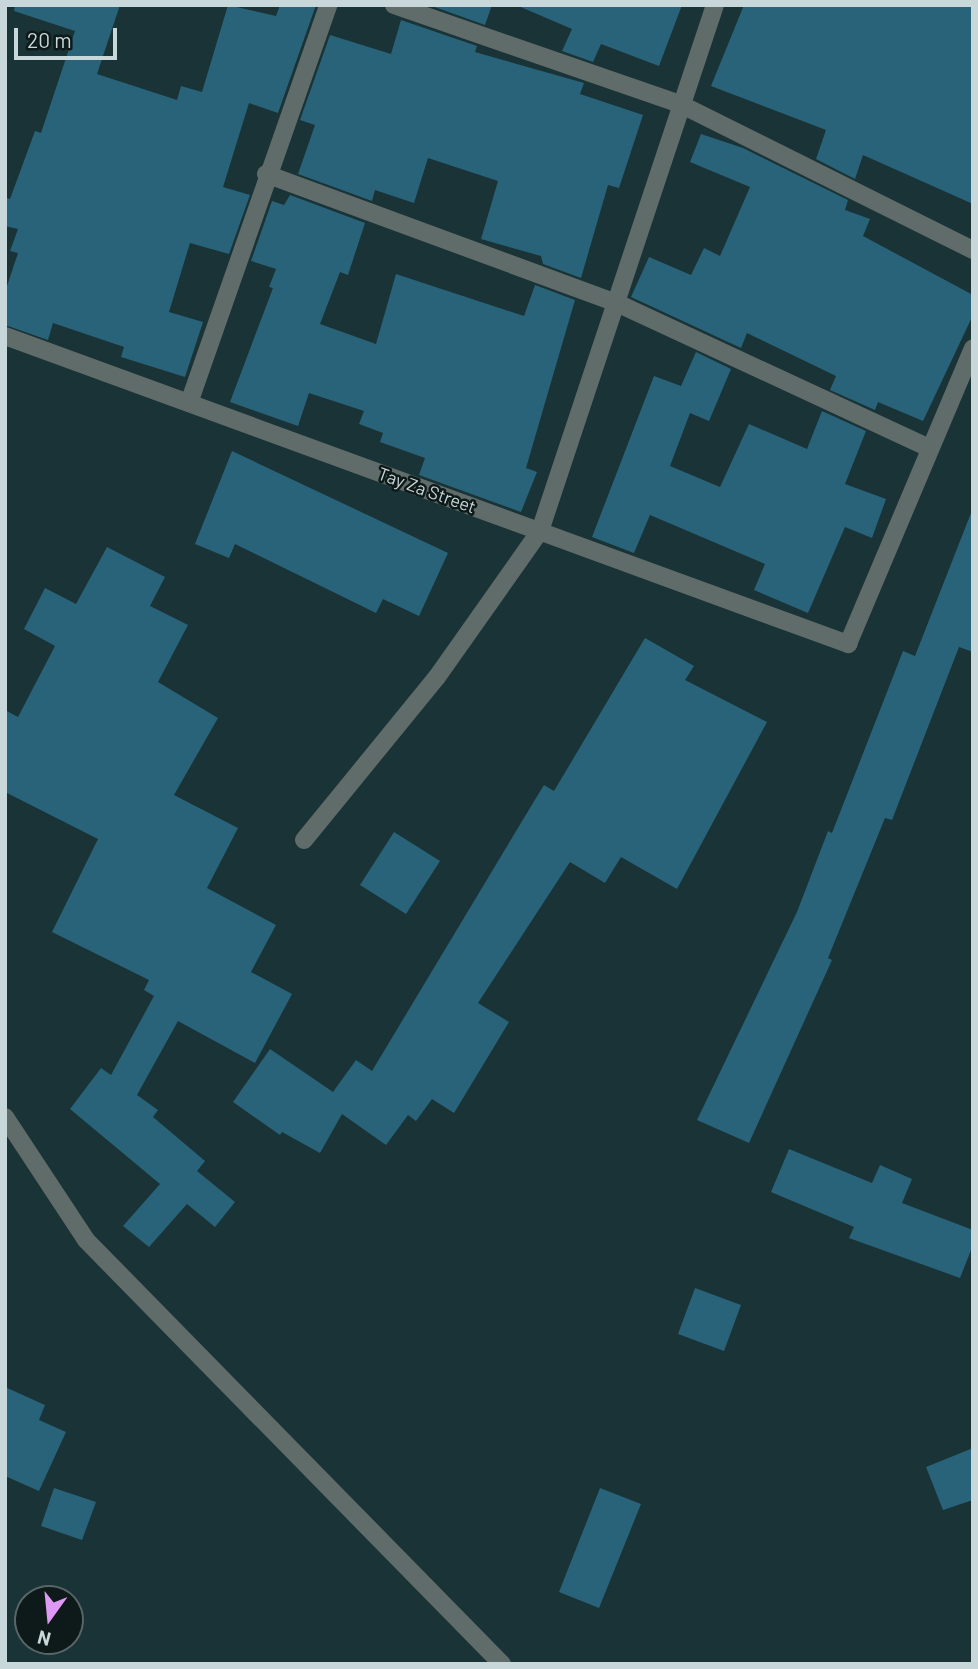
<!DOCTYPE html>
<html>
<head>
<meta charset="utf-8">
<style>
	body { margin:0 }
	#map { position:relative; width:978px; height:1669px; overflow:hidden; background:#193336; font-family:Barlow,sans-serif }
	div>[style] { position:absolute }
	.building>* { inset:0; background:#296379 }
	.minor>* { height:18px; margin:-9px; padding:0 9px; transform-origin:9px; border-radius:9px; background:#606c69 }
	span { translate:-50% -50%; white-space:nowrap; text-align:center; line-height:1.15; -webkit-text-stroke:5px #0e191a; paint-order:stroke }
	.street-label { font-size:18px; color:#c8d7d9 }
	.frame { position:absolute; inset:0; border:7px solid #c8d7d9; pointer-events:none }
	.north { position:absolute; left:14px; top:1585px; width:70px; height:70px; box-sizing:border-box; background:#0e191a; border:2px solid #586566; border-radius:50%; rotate:195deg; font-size:19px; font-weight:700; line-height:28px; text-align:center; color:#c8d7d9 }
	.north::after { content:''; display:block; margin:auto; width:24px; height:32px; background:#dd99f3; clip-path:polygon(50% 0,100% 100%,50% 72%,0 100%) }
	.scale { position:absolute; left:14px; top:28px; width:103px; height:32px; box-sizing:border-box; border:4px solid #c8d7d9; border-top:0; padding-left:9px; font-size:21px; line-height:24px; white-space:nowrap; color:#c8d7d9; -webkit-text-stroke:5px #0e191a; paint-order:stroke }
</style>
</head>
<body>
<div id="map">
	<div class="building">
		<i style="clip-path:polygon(15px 5px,120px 5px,97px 74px,177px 100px,181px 86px,202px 92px,228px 5px,276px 16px,280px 5px,316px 5px,278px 113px,249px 103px,223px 187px,250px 195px,229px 254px,190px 243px,169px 312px,203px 322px,185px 377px,121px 357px,124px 347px,53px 323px,48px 340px,5px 325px,5px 292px,18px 253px,10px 251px,18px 229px,5px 226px,5px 198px,10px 199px,35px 131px,41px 133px,75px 31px,14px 11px)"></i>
		<i style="clip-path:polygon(429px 5px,492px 5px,485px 25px)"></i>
		<i style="clip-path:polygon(516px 5px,682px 5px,659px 66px,601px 44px,593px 62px,562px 51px,572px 29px)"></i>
		<i style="clip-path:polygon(744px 5px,973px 5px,973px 204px,863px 155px,855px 179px,816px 159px,826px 130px,711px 86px)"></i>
		<i style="clip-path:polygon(401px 20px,477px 46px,475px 52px,584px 83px,580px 94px,643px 115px,619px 188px,608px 185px,581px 278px,543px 264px,541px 256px,481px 239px,498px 181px,428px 158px,414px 203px,375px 190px,372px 201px,298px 174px,315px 125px,300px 120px,330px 35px,391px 54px)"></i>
		<i style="clip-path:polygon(701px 134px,743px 148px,848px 200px,845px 210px,870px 219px,863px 236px,973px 295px,973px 315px,923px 421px,878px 402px,875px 410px,830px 390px,836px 376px,747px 333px,741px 348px,631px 297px,649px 257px,691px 275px,704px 248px,720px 256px,750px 187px,690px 162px)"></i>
		<i style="clip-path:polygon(290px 195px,365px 223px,348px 275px,340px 272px,320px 324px,376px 344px,396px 274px,524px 316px,535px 285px,575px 300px,526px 468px,537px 472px,521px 512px,419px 475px,425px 458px,380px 442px,383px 433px,359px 424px,364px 411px,309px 393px,298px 426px,230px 402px,273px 288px,269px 287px,276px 269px,251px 261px,272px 201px,284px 205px)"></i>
		<i style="clip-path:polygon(696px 352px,731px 369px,709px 421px,690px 413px,670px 466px,720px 487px,749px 424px,807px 449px,822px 411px,866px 431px,845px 484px,886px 499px,872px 538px,845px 527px,808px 613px,754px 590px,765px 564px,650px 515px,634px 553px,592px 537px,654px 376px,681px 386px)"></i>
		<i style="clip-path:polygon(232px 451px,448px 553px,419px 616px,383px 599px,376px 613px,235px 544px,229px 558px,195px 544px)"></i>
		<i style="clip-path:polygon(971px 513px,973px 652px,959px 647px,892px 820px,885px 818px,828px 958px,832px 960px,749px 1143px,697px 1120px,797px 912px,828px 831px,832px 833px,903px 651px,915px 656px)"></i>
		<i style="clip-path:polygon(107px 547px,165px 577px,150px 606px,188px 625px,158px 682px,218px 718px,174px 795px,238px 828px,207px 888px,276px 925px,251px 972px,292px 994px,255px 1063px,178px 1021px,137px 1095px,158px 1110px,153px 1117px,205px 1161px,197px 1171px,235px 1202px,215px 1227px,187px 1204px,149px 1247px,123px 1226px,160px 1184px,70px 1109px,101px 1068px,111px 1075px,154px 996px,144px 990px,149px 980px,52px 932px,98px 839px,5px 792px,5px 710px,18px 717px,55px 646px,24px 629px,45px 588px,76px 604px)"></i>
		<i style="clip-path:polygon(645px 638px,694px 666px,685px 680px,767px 722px,677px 889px,621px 857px,605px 883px,570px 862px,478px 1003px,509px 1022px,454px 1113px,432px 1099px,416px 1121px,408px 1115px,386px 1145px,342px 1114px,320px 1153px,282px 1132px,280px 1135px,233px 1102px,270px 1049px,333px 1092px,356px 1060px,372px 1071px,536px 798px,544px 785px,554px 791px)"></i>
		<i style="clip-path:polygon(394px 832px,440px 861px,406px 914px,360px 885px)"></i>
		<i style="clip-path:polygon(789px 1149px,872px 1183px,880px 1165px,912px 1179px,902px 1203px,973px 1230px,973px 1245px,960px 1278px,849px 1238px,854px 1227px,771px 1192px)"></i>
		<i style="clip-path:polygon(695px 1288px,741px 1305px,724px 1351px,678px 1334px)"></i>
		<i style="clip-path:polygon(5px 1387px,45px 1405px,39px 1420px,66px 1432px,39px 1491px,5px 1476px)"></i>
		<i style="clip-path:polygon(973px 1448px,973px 1500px,943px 1510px,926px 1467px)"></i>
		<i style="clip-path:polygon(54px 1488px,96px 1502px,82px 1540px,41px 1526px)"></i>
		<i style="clip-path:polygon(600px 1488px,641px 1504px,599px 1608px,559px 1592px)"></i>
	</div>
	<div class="minor">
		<i style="left:394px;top:5px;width:305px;rotate:19.1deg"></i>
		<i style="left:682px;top:105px;width:325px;rotate:26.5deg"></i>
		<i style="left:266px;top:174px;width:376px;rotate:20.2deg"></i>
		<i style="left:619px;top:304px;width:342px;rotate:24.9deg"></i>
		<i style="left:5px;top:336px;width:898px;rotate:20.07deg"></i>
		<i style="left:848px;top:644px;width:321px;rotate:-67.1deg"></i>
		<i style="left:189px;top:403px;width:422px;rotate:-70.7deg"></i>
		<i style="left:304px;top:840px;width:210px;rotate:-50.8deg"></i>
		<i style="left:437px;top:677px;width:179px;rotate:-54.8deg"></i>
		<i style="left:540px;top:531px;width:554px;rotate:-71.6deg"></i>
		<i style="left:5px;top:1117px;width:147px;rotate:56.6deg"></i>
		<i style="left:86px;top:1240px;width:594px;rotate:45.55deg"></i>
	</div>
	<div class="street-label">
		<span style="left:427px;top:490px;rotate:20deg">Tay Za Street</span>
	</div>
	<div class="frame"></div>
	<div class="north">N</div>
	<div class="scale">20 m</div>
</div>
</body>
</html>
